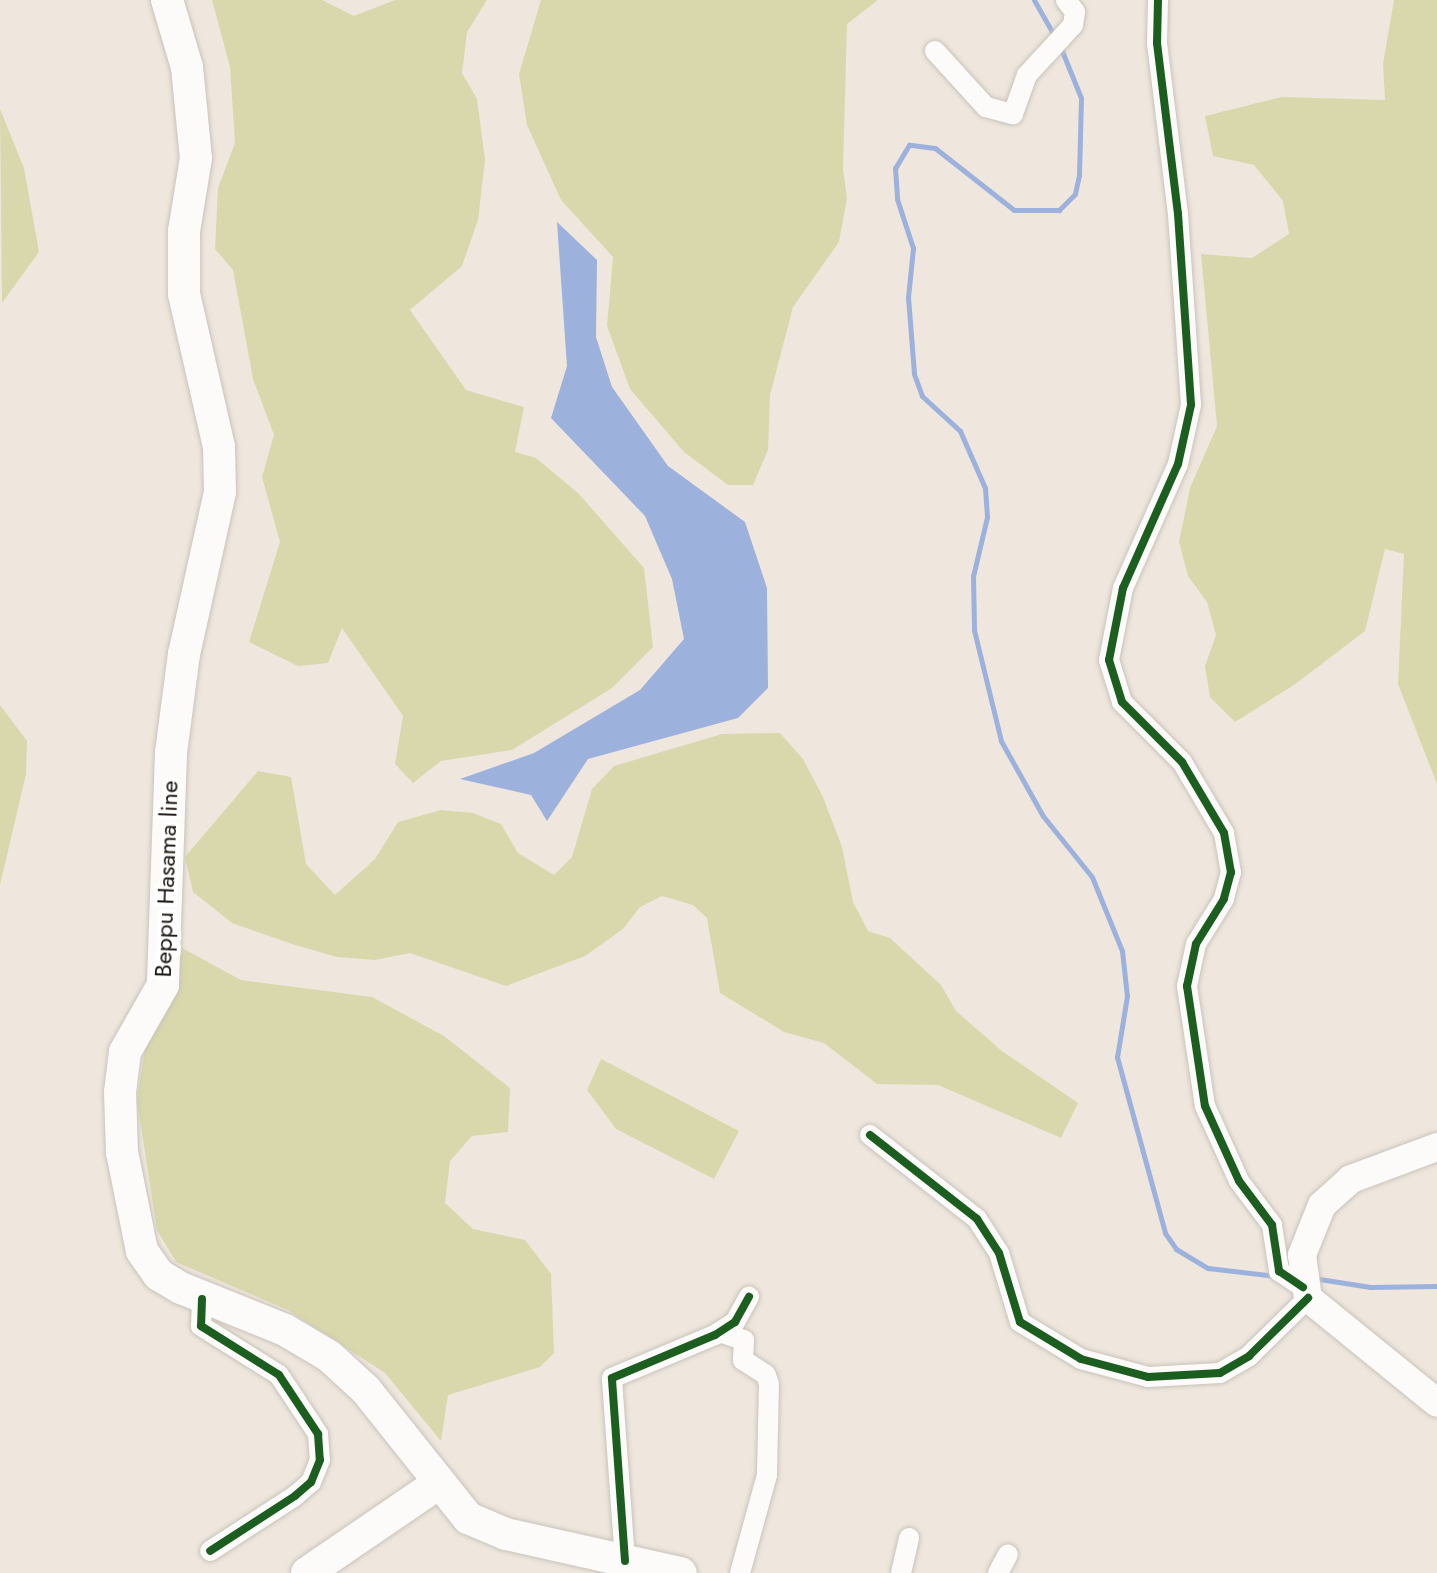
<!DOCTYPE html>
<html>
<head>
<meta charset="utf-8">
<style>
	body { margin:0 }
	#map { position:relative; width:1437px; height:1573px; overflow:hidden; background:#efe7de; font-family:Jost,sans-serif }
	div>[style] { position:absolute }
	.green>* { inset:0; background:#d9d8ac }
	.water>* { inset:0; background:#9cb1db }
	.stream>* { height:5px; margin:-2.5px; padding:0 2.5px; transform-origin:2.5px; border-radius:2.5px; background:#9cb1db }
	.roads { filter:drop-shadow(0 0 2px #c9c3bb) drop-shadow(0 0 2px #c9c3bb) }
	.street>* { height:20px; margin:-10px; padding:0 10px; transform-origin:10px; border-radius:10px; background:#fdfbfa }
	.secondary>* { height:28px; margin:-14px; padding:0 14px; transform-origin:14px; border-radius:14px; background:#fdfbfa }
	.primary>* { height:32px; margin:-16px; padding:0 16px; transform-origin:16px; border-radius:16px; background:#fdfbfa }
	.cycleway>* { height:8px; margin:-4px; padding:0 4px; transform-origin:4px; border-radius:4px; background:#1b5e20 }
	span { translate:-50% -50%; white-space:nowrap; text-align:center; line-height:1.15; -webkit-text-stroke:8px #fff; paint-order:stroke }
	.street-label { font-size:24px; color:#1a150f }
</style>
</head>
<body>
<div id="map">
	<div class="green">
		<i style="clip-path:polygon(212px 0,322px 0,354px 16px,395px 0,487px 0,467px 32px,462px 73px,477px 99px,485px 160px,478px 220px,462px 266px,410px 310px,466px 390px,524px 407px,515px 452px,536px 458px,578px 493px,644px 568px,653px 647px,612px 688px,512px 750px,441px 761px,413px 783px,395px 764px,403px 716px,342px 628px,328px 663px,298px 666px,249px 642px,280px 542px,262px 477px,274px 435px,253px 379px,233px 270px,215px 249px,218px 188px,235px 143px,230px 67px)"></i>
		<i style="clip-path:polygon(541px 0,878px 0,847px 24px,843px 169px,847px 198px,839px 242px,793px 307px,770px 395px,768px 450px,753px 485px,728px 485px,684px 452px,630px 389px,607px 326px,613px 257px,561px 200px,527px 125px,519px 74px)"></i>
		<i style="clip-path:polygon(1394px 0,1437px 0,1437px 784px,1398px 684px,1404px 554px,1385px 549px,1365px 631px,1294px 685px,1235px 722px,1210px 697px,1205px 666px,1216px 635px,1207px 602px,1188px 576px,1179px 542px,1190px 488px,1217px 426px,1201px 254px,1252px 258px,1289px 234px,1283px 201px,1254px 165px,1213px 156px,1205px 116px,1281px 97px,1385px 100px,1383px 64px)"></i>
		<i style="clip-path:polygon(0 109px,24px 168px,39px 252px,2px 303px)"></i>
		<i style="clip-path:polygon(0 705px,27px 741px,26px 774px,0 885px)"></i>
		<i style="clip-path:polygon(780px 733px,803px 759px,823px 797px,842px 847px,853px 902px,868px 931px,890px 938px,941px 985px,956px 1011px,1002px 1051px,1078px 1103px,1061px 1138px,938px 1085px,877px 1084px,824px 1043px,784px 1032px,720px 993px,707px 918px,693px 905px,662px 896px,640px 907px,623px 929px,585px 956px,506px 986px,410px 953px,375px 960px,337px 957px,295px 945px,232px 923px,193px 892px,185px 857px,258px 771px,291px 777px,306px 864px,335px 895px,375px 859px,398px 822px,441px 810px,473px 813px,501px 824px,518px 853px,554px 875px,572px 857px,592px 789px,614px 766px,722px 734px)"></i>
		<i style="clip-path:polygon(182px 948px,241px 980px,372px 997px,444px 1036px,510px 1088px,508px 1132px,472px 1136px,450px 1161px,445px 1203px,473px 1229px,525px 1240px,551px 1274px,554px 1353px,540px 1367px,448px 1395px,441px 1441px,385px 1373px,288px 1310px,176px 1262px,157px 1230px,137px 1101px,145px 1048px,174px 993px)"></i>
		<i style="clip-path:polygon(601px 1059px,739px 1131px,714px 1179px,616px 1129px,587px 1090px)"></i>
	</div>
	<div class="water">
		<i style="clip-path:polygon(557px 222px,597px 260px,596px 337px,612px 387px,668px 466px,745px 522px,767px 588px,768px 688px,738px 718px,588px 759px,547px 821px,531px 795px,460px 779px,534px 753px,640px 690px,684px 639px,672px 579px,645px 516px,551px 418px,567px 366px)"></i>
	</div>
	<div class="stream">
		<i style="left:1034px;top:0;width:43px;rotate:60.4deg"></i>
		<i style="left:1060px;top:46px;width:56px;rotate:68deg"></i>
		<i style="left:1081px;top:98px;width:77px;rotate:91.5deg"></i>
		<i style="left:1079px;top:175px;width:19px;rotate:102deg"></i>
		<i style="left:1075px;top:194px;width:23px;rotate:135deg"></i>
		<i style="left:1059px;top:210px;width:45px;rotate:180deg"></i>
		<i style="left:1014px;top:210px;width:100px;rotate:-141.9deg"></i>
		<i style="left:935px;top:148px;width:26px;rotate:-173deg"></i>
		<i style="left:909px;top:145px;width:27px;rotate:121deg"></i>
		<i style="left:895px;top:168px;width:31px;rotate:86deg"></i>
		<i style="left:897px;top:199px;width:52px;rotate:71.9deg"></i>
		<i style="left:913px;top:248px;width:49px;rotate:95.8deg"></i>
		<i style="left:908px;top:297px;width:77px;rotate:85.5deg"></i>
		<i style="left:914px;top:374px;width:23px;rotate:70deg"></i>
		<i style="left:922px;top:396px;width:52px;rotate:42.6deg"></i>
		<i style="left:960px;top:431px;width:62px;rotate:66.3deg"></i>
		<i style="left:985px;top:488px;width:29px;rotate:86deg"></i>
		<i style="left:987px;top:517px;width:61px;rotate:103.3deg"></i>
		<i style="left:973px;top:576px;width:54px;rotate:88.9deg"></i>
		<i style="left:974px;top:630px;width:114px;rotate:76.3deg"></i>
		<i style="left:1001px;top:741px;width:86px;rotate:60.8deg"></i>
		<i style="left:1043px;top:816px;width:78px;rotate:51.2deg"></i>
		<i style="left:1092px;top:877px;width:80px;rotate:67.9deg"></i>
		<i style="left:1122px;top:951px;width:45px;rotate:83.7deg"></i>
		<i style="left:1127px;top:996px;width:62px;rotate:99.3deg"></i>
		<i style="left:1117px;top:1057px;width:182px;rotate:74.7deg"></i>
		<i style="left:1165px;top:1233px;width:19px;rotate:55deg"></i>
		<i style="left:1176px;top:1249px;width:37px;rotate:31deg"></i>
		<i style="left:1208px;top:1268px;width:67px;rotate:6.8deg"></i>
		<i style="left:1313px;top:1278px;width:58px;rotate:9deg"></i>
		<i style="left:1370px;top:1287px;width:67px;rotate:-0.9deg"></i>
	</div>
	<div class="roads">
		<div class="street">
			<i style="left:1158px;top:0;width:43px;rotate:91.3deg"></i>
			<i style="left:1157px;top:43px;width:172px;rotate:83deg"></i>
			<i style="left:1178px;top:214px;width:191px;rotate:86.1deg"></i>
			<i style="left:1191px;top:405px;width:60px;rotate:102.4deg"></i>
			<i style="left:1178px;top:464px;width:136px;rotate:113.9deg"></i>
			<i style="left:1123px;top:588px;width:73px;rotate:101deg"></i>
			<i style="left:1109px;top:660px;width:44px;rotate:72.8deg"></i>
			<i style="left:1122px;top:702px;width:85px;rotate:45deg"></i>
			<i style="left:1182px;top:762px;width:82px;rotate:59.4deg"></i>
			<i style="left:1224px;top:833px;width:40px;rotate:80deg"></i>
			<i style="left:1231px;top:872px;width:28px;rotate:105deg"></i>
			<i style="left:1224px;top:899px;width:53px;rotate:121.9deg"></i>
			<i style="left:1196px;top:944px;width:43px;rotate:102.1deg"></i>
			<i style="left:1187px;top:986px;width:121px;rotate:81.5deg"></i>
			<i style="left:1205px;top:1106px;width:82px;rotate:65.6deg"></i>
			<i style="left:1239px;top:1181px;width:55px;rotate:53.1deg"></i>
			<i style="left:1272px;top:1225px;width:47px;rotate:81.3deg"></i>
			<i style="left:1279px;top:1271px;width:29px;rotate:34deg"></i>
			<i style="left:935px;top:51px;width:76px;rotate:47.7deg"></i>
			<i style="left:986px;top:107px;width:28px;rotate:15deg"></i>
			<i style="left:1013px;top:114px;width:41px;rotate:-70.3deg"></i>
			<i style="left:1027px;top:75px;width:68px;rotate:-47.4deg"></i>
			<i style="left:1073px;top:25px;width:13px;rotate:-81deg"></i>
			<i style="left:1075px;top:12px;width:15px;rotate:-127deg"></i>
			<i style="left:870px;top:1135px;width:136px;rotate:38.1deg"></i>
			<i style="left:977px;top:1219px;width:40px;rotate:57.1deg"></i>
			<i style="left:999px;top:1253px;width:72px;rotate:73.1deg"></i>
			<i style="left:1020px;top:1322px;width:71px;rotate:31.2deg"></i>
			<i style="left:1081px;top:1359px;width:69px;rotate:15deg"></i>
			<i style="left:1148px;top:1377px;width:72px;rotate:-3.2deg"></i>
			<i style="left:1220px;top:1373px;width:34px;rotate:-30deg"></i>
			<i style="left:1249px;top:1356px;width:83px;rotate:-44.5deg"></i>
			<i style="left:202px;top:1299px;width:27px;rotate:92deg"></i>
			<i style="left:201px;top:1326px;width:92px;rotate:32.1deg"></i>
			<i style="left:279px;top:1375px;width:71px;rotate:56.5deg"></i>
			<i style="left:318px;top:1434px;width:26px;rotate:86deg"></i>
			<i style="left:320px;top:1460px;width:24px;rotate:112deg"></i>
			<i style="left:311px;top:1482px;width:21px;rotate:139deg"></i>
			<i style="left:295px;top:1496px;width:101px;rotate:147.1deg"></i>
			<i style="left:719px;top:1332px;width:26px;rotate:18deg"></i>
			<i style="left:744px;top:1340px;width:20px;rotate:93deg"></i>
			<i style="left:743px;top:1360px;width:27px;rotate:33deg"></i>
			<i style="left:766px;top:1375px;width:9px;rotate:72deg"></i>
			<i style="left:769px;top:1384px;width:91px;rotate:91.3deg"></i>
			<i style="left:767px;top:1475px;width:102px;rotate:105.4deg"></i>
			<i style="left:625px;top:1561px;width:183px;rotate:-94.1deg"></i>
			<i style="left:612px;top:1378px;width:112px;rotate:-22.7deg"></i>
			<i style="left:715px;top:1335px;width:24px;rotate:-33deg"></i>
			<i style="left:735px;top:1322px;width:29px;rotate:-61deg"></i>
			<i style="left:901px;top:1573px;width:36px;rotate:-77deg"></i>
			<i style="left:998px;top:1573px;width:21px;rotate:-62deg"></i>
		</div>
		<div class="secondary">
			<i style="left:1437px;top:1147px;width:92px;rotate:159.6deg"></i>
			<i style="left:1351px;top:1179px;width:39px;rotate:138deg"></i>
			<i style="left:1322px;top:1205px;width:54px;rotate:111.8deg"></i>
			<i style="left:1302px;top:1255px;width:43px;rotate:82.1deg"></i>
			<i style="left:1308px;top:1298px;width:166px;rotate:39.1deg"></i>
		</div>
		<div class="primary">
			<i style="left:167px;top:0;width:70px;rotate:73.4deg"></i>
			<i style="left:187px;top:67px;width:91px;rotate:84.4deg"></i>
			<i style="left:196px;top:158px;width:74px;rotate:99.3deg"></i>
			<i style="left:184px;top:231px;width:63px;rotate:90deg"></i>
			<i style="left:184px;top:294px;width:157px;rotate:77.1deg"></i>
			<i style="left:219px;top:447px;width:45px;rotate:88.7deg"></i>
			<i style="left:220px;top:492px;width:166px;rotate:102.5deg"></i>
			<i style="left:184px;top:654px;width:100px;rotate:97.5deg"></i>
			<i style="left:171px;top:753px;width:232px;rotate:92deg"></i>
			<i style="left:163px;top:985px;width:77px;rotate:119.6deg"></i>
			<i style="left:125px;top:1052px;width:40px;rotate:97.1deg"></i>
			<i style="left:120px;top:1092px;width:60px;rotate:88.1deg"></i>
			<i style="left:122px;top:1152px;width:101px;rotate:78.6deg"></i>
			<i style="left:142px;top:1251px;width:29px;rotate:55deg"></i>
			<i style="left:159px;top:1275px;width:26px;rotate:31deg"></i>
			<i style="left:181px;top:1288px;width:112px;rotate:22deg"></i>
			<i style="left:285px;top:1330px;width:51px;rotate:30.6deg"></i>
			<i style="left:329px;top:1356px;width:50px;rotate:42.6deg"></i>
			<i style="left:366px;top:1390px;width:164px;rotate:51.4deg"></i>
			<i style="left:468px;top:1518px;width:41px;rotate:22.8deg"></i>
			<i style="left:506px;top:1534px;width:179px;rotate:12.6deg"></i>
			<i style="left:307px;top:1573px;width:160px;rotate:-34.3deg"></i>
		</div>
	</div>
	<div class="cycleway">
		<i style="left:1158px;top:0;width:43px;rotate:91.3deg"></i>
		<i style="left:1157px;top:43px;width:172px;rotate:83deg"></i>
		<i style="left:1178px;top:214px;width:191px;rotate:86.1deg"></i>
		<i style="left:1191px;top:405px;width:60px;rotate:102.4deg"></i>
		<i style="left:1178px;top:464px;width:136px;rotate:113.9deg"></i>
		<i style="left:1123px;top:588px;width:73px;rotate:101deg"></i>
		<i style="left:1109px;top:660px;width:44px;rotate:72.8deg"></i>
		<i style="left:1122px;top:702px;width:85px;rotate:45deg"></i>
		<i style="left:1182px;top:762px;width:82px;rotate:59.4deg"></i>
		<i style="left:1224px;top:833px;width:40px;rotate:80deg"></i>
		<i style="left:1231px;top:872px;width:28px;rotate:105deg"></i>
		<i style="left:1224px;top:899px;width:53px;rotate:121.9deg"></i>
		<i style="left:1196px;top:944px;width:43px;rotate:102.1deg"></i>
		<i style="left:1187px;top:986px;width:121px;rotate:81.5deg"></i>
		<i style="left:1205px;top:1106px;width:82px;rotate:65.6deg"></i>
		<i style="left:1239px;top:1181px;width:55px;rotate:53.1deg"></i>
		<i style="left:1272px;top:1225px;width:47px;rotate:81.3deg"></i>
		<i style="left:1279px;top:1271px;width:29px;rotate:34deg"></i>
		<i style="left:870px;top:1135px;width:136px;rotate:38.1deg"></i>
		<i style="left:977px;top:1219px;width:40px;rotate:57.1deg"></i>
		<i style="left:999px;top:1253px;width:72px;rotate:73.1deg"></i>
		<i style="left:1020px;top:1322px;width:71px;rotate:31.2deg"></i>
		<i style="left:1081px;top:1359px;width:69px;rotate:15deg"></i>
		<i style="left:1148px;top:1377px;width:72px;rotate:-3.2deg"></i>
		<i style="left:1220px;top:1373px;width:34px;rotate:-30deg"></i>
		<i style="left:1249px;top:1356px;width:83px;rotate:-44.5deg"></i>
		<i style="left:202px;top:1299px;width:27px;rotate:92deg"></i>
		<i style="left:201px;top:1326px;width:92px;rotate:32.1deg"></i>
		<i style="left:279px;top:1375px;width:71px;rotate:56.5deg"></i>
		<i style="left:318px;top:1434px;width:26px;rotate:86deg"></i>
		<i style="left:320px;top:1460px;width:24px;rotate:112deg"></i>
		<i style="left:311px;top:1482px;width:21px;rotate:139deg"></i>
		<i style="left:295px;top:1496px;width:101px;rotate:147.1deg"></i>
		<i style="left:625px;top:1561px;width:183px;rotate:-94.1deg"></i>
		<i style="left:612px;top:1378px;width:112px;rotate:-22.7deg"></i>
		<i style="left:715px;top:1335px;width:24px;rotate:-33deg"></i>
		<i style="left:735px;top:1322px;width:29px;rotate:-61deg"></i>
	</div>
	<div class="street-label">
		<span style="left:166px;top:879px;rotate:-88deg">Beppu Hasama line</span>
	</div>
</div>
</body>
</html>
